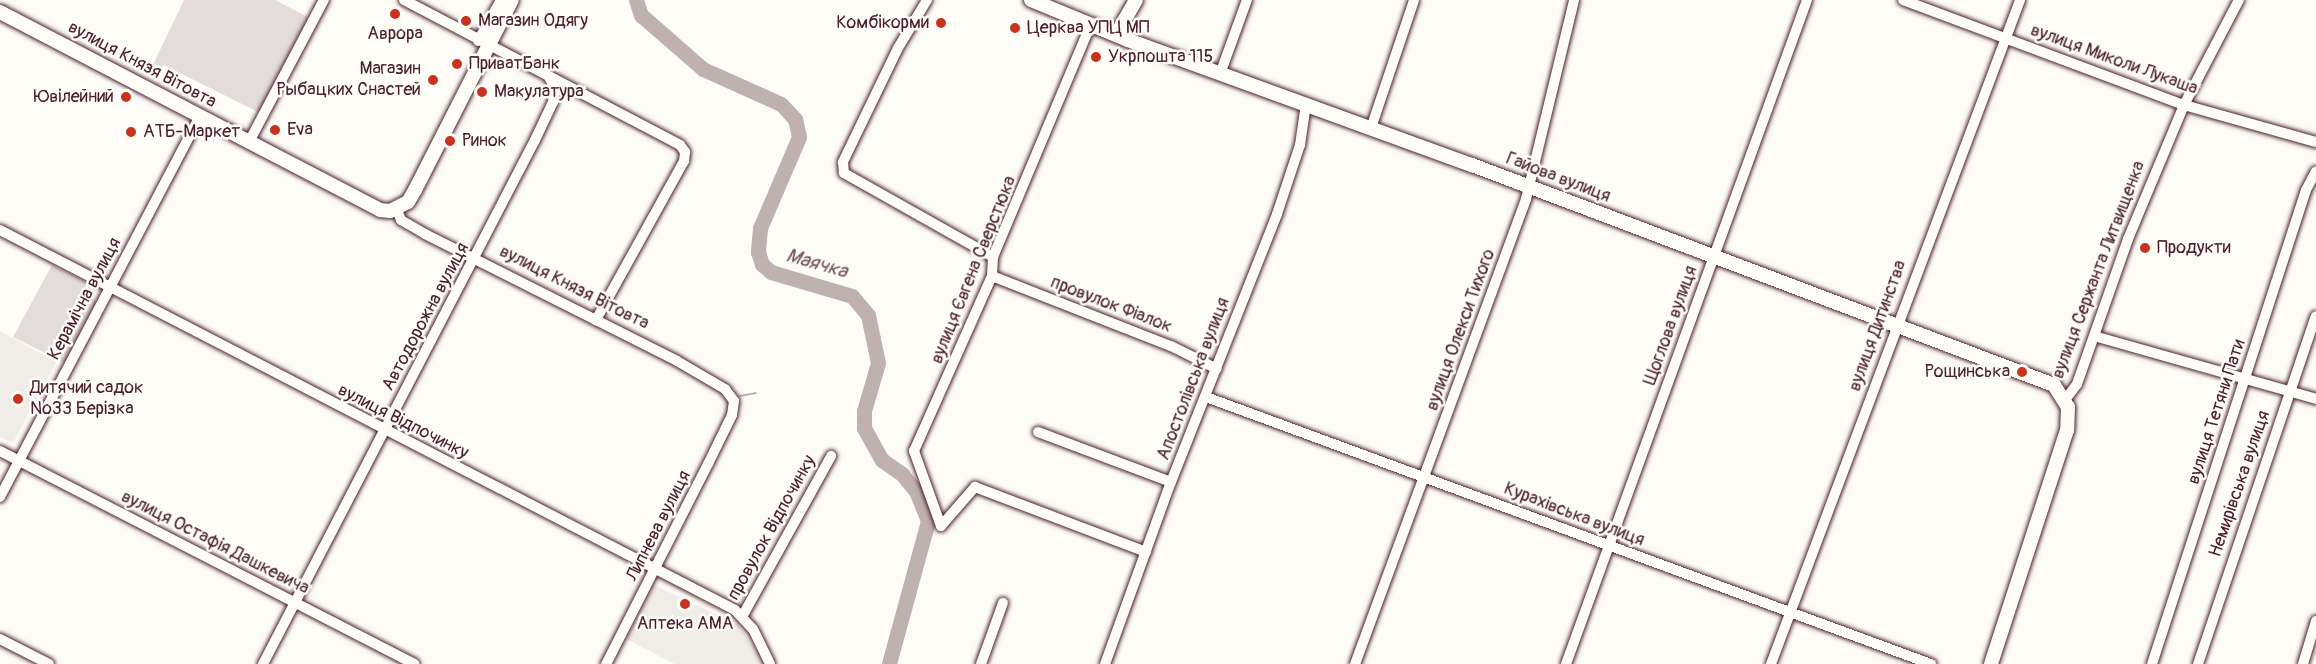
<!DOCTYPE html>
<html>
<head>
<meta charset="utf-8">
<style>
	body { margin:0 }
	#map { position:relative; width:2316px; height:664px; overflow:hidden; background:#fdfcf7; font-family:Pangolin,sans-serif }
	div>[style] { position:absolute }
	.built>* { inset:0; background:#f0ece8 }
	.green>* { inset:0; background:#e3dcda }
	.stream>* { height:2px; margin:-1px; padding:0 1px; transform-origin:1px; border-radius:1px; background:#c0b1b1 }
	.river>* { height:15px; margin:-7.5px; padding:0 7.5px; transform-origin:7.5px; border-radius:7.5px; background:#c0b1b1 }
	.roads { filter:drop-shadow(0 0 2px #4a1f2b) drop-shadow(0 0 2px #4a1f2b) }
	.minor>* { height:10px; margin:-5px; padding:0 5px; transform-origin:5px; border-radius:5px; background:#fdfcf7 }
	.major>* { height:14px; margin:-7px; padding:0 7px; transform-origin:7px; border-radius:7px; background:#fdfcf7 }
	.dots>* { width:16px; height:16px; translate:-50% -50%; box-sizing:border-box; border:3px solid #fdfcf7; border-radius:50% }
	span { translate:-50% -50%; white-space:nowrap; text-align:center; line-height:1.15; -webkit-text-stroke:5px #fdfcf7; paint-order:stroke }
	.poi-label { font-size:18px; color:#4a1f2b }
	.left { translate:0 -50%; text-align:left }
	.right { translate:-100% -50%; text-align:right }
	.street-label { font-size:18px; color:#4a1f2b }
	.water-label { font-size:20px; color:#73525a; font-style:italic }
</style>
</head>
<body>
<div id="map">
	<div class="built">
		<i style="clip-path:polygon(0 331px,56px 362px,13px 443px,0 437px)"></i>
		<i style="clip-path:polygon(654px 585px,739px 625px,764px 664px,675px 664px,626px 639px)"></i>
	</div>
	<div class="green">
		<i style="clip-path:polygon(184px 0,275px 0,308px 17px,260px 113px,164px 65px,155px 74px,150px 71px)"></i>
		<i style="clip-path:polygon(52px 265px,94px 286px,89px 295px,97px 302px,65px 363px,13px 337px)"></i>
	</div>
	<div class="stream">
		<i style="left:740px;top:396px;width:16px;rotate:-11deg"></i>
	</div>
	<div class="river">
		<i style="left:636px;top:0;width:16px;rotate:72deg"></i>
		<i style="left:641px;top:15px;width:82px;rotate:41.1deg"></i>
		<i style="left:703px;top:69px;width:85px;rotate:24.2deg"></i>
		<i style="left:781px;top:104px;width:21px;rotate:47deg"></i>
		<i style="left:795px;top:119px;width:18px;rotate:77deg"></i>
		<i style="left:799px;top:137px;width:99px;rotate:113.2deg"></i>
		<i style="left:760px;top:228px;width:24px;rotate:95deg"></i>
		<i style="left:758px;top:252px;width:13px;rotate:72deg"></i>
		<i style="left:762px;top:264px;width:12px;rotate:42deg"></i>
		<i style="left:771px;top:272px;width:84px;rotate:16.5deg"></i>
		<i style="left:852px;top:296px;width:25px;rotate:50deg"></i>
		<i style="left:868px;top:315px;width:49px;rotate:78.2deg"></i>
		<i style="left:878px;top:363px;width:50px;rotate:106.3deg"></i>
		<i style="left:864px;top:411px;width:17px;rotate:90deg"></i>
		<i style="left:864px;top:428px;width:37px;rotate:61deg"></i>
		<i style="left:882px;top:460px;width:24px;rotate:35deg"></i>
		<i style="left:902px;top:474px;width:22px;rotate:51deg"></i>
		<i style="left:916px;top:491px;width:32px;rotate:68deg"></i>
		<i style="left:928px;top:521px;width:148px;rotate:105.3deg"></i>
	</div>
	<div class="roads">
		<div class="minor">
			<i style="left:404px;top:0;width:312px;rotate:27.7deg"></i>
			<i style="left:680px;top:145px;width:9px;rotate:54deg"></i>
			<i style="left:685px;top:152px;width:9px;rotate:96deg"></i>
			<i style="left:684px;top:161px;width:182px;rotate:119deg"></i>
			<i style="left:927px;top:0;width:56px;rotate:121.1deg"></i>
			<i style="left:898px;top:48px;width:127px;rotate:115.8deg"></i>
			<i style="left:843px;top:162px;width:11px;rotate:85deg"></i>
			<i style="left:844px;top:173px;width:171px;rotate:29.4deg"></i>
			<i style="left:1903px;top:0;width:300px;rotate:20.5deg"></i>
			<i style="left:2184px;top:105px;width:137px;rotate:15.7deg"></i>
			<i style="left:478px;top:41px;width:47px;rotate:-60.7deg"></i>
			<i style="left:1220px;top:74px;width:79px;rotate:-70deg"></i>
			<i style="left:1371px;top:128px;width:135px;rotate:-71.4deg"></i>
			<i style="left:249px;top:142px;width:161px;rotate:-62.2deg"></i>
			<i style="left:397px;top:210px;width:11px;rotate:68deg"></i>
			<i style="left:401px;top:220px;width:28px;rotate:30deg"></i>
			<i style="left:425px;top:234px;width:282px;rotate:26.7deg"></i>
			<i style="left:677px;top:361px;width:56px;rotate:30.3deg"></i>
			<i style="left:725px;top:389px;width:15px;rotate:53deg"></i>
			<i style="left:734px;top:401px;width:14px;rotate:98deg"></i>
			<i style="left:732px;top:415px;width:55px;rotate:116.1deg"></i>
			<i style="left:708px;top:464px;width:225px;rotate:117deg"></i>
			<i style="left:0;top:230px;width:827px;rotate:27.34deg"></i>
			<i style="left:735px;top:610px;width:26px;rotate:47deg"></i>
			<i style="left:753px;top:629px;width:39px;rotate:64deg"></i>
			<i style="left:992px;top:276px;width:192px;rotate:21.4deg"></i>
			<i style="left:1171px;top:346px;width:51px;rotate:26.6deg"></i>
			<i style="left:2094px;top:336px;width:231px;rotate:15.8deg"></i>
			<i style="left:1206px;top:397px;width:773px;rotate:20.22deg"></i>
			<i style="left:2065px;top:400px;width:20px;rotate:-53deg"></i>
			<i style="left:2077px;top:384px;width:154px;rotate:-70.6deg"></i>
			<i style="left:2128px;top:239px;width:145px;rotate:-67.3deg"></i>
			<i style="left:2184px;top:105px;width:119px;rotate:-62.4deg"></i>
			<i style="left:1038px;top:432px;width:142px;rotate:20.6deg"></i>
			<i style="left:0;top:451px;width:466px;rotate:27.2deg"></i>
			<i style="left:0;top:497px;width:430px;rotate:-62.3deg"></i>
			<i style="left:941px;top:526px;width:80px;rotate:-109.8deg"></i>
			<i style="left:914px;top:451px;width:192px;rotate:-66deg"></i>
			<i style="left:992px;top:276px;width:19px;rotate:-87deg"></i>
			<i style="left:993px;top:257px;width:251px;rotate:-67.2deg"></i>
			<i style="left:941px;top:526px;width:52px;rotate:-48.9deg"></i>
			<i style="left:975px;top:487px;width:183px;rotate:20.8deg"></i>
			<i style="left:743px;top:615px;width:182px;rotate:-61deg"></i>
			<i style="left:0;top:639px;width:55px;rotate:27deg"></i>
			<i style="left:263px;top:664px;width:590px;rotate:-62.57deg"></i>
			<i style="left:535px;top:140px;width:42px;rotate:-64.7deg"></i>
			<i style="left:553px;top:102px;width:14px;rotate:-82deg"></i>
			<i style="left:555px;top:88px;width:13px;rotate:-119deg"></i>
			<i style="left:981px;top:664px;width:65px;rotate:-70.2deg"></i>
			<i style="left:1105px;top:664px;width:194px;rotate:-70.1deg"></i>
			<i style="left:1171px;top:482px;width:288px;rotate:-68.4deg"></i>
			<i style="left:1277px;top:214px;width:73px;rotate:-71.6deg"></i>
			<i style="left:1300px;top:145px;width:41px;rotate:-81.7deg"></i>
			<i style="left:1355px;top:664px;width:495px;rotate:-69.8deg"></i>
			<i style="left:1526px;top:199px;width:205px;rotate:-76.4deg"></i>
			<i style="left:1566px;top:664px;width:706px;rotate:-70.05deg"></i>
			<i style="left:1771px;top:664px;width:709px;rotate:-69.44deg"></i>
			<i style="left:2152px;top:664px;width:498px;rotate:-72deg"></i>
			<i style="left:2306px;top:190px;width:21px;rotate:-62deg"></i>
			<i style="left:2198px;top:664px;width:367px;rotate:-71.3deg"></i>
			<i style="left:2303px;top:664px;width:45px;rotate:-73.2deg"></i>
		</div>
		<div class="major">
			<i style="left:1031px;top:0;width:105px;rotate:22.4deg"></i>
			<i style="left:1128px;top:40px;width:366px;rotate:20deg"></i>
			<i style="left:1472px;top:165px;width:622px;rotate:20.71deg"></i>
			<i style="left:2054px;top:385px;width:26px;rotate:58deg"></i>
			<i style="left:2068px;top:407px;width:23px;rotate:92deg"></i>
			<i style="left:2067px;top:430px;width:246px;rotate:108deg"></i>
			<i style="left:0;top:12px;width:428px;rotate:27.5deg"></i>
			<i style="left:380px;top:210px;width:10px;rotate:6deg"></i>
			<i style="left:390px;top:211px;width:20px;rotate:-27deg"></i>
			<i style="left:408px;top:202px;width:14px;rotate:-60deg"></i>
			<i style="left:415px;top:190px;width:213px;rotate:-63deg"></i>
			<i style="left:1116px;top:35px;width:40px;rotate:-60.3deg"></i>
		</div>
	</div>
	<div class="dots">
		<i style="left:395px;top:14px;background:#c8321e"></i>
		<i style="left:466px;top:21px;background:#c8321e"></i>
		<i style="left:941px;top:23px;background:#c8321e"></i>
		<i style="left:1015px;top:28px;background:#c8321e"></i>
		<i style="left:1096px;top:57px;background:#c8321e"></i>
		<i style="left:457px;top:64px;background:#c8321e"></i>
		<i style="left:433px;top:80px;background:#c8321e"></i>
		<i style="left:482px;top:92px;background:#c8321e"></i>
		<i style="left:126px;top:97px;background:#c8321e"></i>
		<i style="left:275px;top:130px;background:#c8321e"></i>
		<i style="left:131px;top:132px;background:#c8321e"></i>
		<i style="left:450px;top:141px;background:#c8321e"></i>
		<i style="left:2145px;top:248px;background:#c8321e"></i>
		<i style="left:2022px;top:372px;background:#c8321e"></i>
		<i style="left:18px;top:399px;background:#c8321e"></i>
		<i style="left:685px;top:604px;background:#c8321e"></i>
	</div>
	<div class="poi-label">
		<span class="left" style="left:478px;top:21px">Магазин Одягу</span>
		<span class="right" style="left:929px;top:23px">Комбікорми</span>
		<span class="left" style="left:1027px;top:28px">Церква УПЦ МП</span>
		<span style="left:395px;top:34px">Аврора</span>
		<span class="left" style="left:1108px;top:57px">Укрпошта 115</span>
		<span class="left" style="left:469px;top:64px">ПриватБанк</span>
		<span class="right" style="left:421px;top:80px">Магазин<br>Рыбацких Снастей</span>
		<span class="left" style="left:494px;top:92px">Макулатура</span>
		<span class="right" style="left:114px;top:97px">Ювілейний</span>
		<span class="left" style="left:287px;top:130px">Eva</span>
		<span class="left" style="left:143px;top:132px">АТБ-Маркет</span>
		<span class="left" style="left:462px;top:141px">Ринок</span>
		<span class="left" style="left:2157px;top:248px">Продукти</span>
		<span class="right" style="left:2010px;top:372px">Рощинська</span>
		<span class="left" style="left:30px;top:399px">Дитячий садок<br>№33 Берізка</span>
		<span style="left:685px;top:624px">Аптека АМА</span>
	</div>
	<div class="street-label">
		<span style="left:2114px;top:60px;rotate:20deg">вулиця Миколи Лукаша</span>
		<span style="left:142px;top:65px;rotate:28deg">вулиця Князя Вітовта</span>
		<span style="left:1558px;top:178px;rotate:21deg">Гайова вулиця</span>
		<span style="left:974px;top:270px;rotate:-68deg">вулиця Євгена Сверстюка</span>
		<span style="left:2099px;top:270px;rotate:-69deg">вулиця Сержанта Литвищенка</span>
		<span style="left:574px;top:288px;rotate:27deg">вулиця Князя Вітовта</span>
		<span style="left:85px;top:299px;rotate:-62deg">Керамічна вулиця</span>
		<span style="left:1111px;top:305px;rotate:21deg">провулок Фіалок</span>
		<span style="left:426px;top:317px;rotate:-62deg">Автодорожна вулиця</span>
		<span style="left:1671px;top:326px;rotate:-70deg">Щоглова вулиця</span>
		<span style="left:1878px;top:326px;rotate:-70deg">вулиця Дитинства</span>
		<span style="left:1461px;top:330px;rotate:-70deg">вулиця Олекси Тихого</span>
		<span style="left:1194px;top:379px;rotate:-69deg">Апостолівська вулиця</span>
		<span style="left:2217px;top:412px;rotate:-72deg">вулиця Тетяни Пати</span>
		<span style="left:403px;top:422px;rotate:27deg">вулиця Відпочинку</span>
		<span style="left:2240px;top:484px;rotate:-71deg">Немирівська вулиця</span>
		<span style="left:1574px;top:515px;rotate:21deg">Курахівська вулиця</span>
		<span style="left:659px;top:526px;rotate:-63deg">Липнева вулиця</span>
		<span style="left:772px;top:528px;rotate:-61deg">провулок Відпочинку</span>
		<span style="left:215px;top:543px;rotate:27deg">вулиця Остафія Дашкевича</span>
	</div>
	<div class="water-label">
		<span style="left:817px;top:263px;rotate:16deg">Маячка</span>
	</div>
</div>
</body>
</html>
